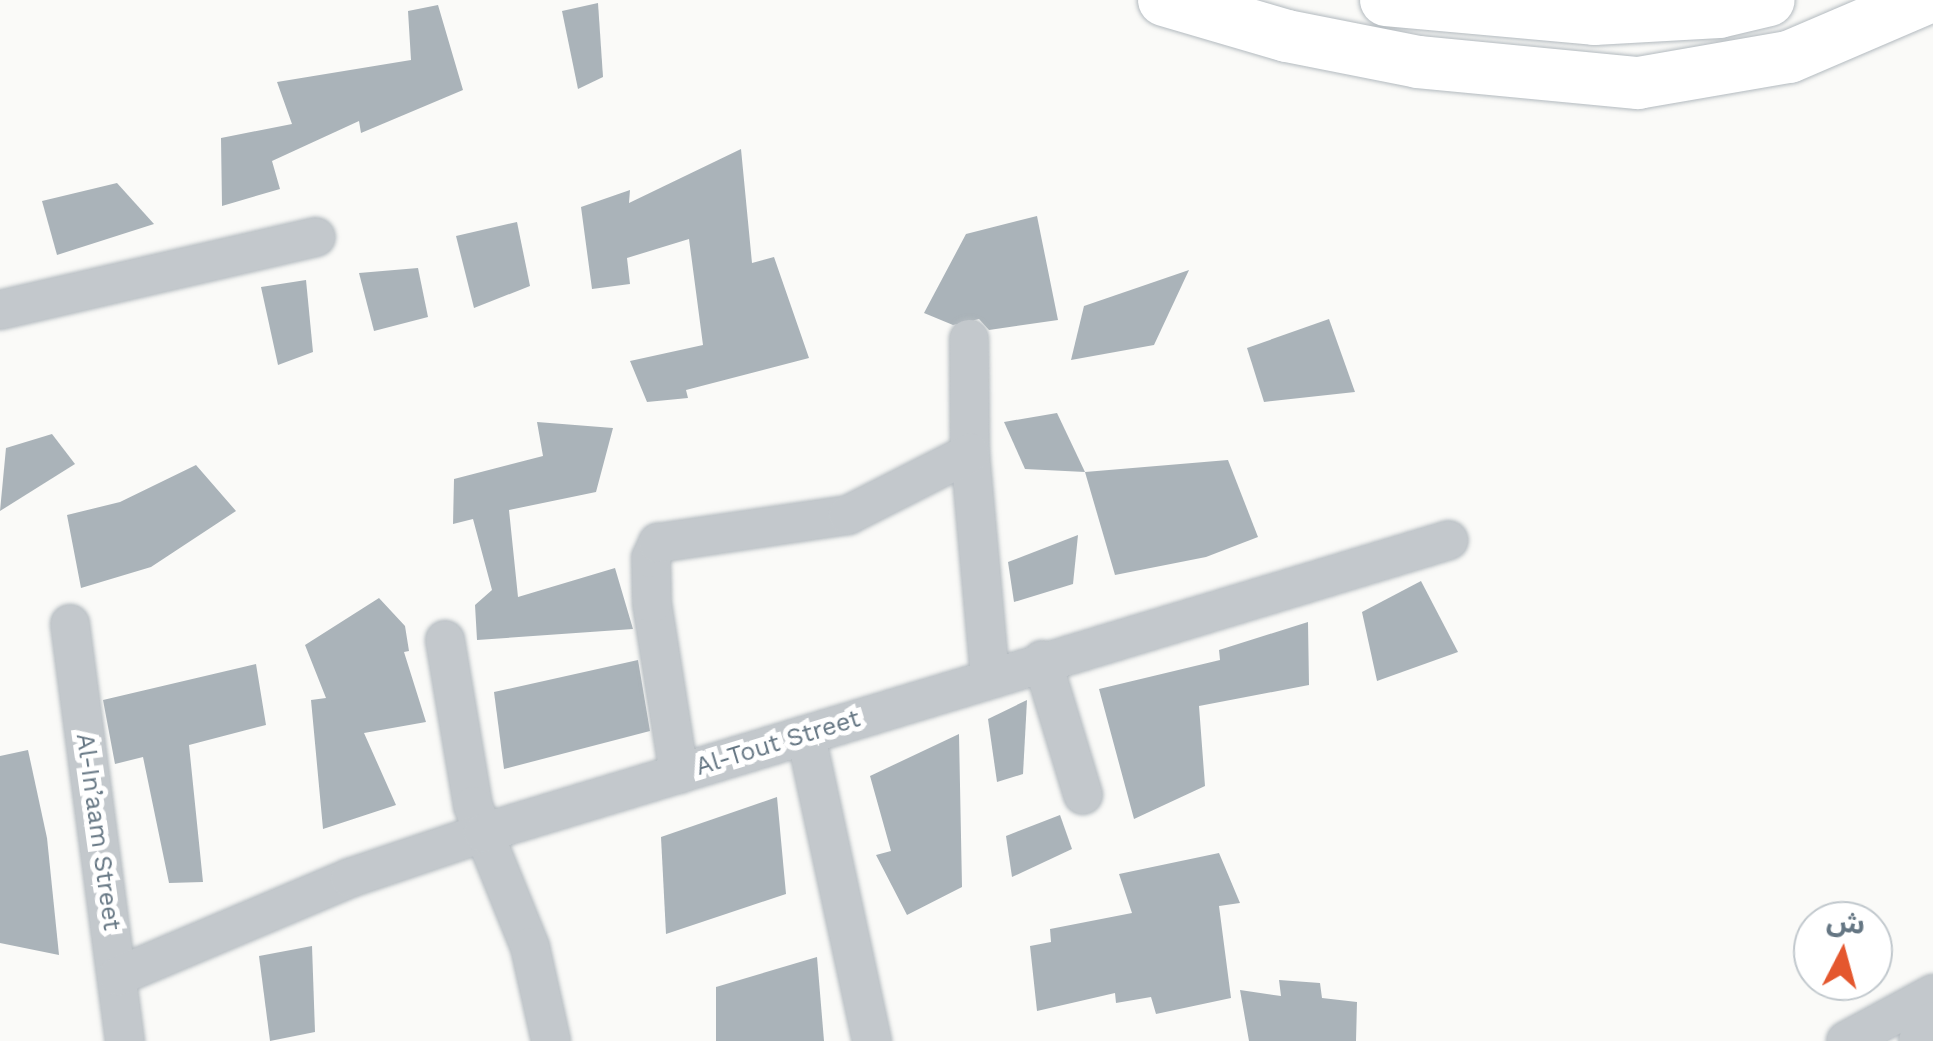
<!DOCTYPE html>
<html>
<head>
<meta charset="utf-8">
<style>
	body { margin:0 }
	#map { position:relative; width:1933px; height:1041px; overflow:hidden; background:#fafaf8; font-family:"Work Sans","Noto Sans Arabic",sans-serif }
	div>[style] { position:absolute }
	.building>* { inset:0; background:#aab3b9 }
	.roads { filter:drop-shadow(0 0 2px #b3babf) drop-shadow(0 0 2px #b3babf) }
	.minor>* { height:38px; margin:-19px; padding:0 19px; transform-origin:19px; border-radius:19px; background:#c3c8cc }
	.secondary>* { height:52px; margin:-26px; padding:0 26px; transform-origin:26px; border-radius:26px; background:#fff }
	span { translate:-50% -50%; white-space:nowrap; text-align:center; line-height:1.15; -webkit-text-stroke:10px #fff; paint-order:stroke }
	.street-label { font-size:25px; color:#657683 }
	.north { position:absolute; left:1793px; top:901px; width:100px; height:100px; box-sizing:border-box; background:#fff; border:2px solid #c1c8cd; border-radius:50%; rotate:6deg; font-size:28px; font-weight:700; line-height:40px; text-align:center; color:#657683 }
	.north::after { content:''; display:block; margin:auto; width:35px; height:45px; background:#e4572e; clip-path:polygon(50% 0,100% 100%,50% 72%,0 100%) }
</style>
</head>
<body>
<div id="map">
	<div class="building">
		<i style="clip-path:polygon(598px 3px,603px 77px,578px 89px,562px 11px)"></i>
		<i style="clip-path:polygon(438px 5px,463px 90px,361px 133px,359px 121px,272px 161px,280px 189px,222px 206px,221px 138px,292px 124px,277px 82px,411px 60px,408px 11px)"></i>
		<i style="clip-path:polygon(741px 149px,752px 263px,774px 257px,809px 358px,686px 390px,688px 398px,647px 402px,630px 361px,703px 345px,689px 239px,627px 258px,630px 284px,592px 289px,581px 207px,630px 190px,629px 203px)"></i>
		<i style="clip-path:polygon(117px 183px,154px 224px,57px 255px,42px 201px)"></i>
		<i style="clip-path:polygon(1037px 216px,1058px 320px,989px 330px,979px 319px,953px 325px,924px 313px,966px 234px)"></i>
		<i style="clip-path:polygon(517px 222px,530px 286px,474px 308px,456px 236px)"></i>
		<i style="clip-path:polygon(418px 268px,428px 317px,374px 331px,359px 273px)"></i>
		<i style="clip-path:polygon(1189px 270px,1154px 345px,1071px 360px,1084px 306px)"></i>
		<i style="clip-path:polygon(306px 280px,313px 352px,278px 365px,261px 287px)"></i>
		<i style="clip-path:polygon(1329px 319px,1355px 392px,1264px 402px,1247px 348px)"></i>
		<i style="clip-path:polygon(1057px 413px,1085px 472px,1025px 469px,1004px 422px)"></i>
		<i style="clip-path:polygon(537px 422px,613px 428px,596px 492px,509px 510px,518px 597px,615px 568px,633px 629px,477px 640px,475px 605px,492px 590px,473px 519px,453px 524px,454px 479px,543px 456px)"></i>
		<i style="clip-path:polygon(52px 434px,75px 464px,0 511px,6px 448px)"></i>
		<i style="clip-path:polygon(1228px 460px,1258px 537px,1206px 557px,1115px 575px,1085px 472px)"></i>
		<i style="clip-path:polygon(196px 465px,236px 511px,151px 567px,81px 588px,67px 515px,120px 502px)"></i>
		<i style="clip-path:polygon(1078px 535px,1073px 584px,1014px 602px,1008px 562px)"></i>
		<i style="clip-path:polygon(1421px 581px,1458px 652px,1377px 681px,1362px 612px)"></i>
		<i style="clip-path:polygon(379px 598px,405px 626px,409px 651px,404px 652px,426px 722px,364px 733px,396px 805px,323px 829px,311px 700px,326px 698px,305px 645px)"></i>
		<i style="clip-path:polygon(1308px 622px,1309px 685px,1199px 706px,1205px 786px,1134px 819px,1099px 689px,1220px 660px,1219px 650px)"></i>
		<i style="clip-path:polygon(638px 660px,650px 731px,504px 769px,494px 692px)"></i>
		<i style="clip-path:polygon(256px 664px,266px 725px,189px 745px,203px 882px,169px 883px,143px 757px,115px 764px,103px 700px)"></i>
		<i style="clip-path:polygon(1027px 700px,1023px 774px,997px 782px,988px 719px)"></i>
		<i style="clip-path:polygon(959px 734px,962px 887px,907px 915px,876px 855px,891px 851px,870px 776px)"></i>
		<i style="clip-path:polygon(28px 750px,47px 838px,59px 955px,0 943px,0 756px)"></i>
		<i style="clip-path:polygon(777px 797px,786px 894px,666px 934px,661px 837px)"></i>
		<i style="clip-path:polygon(1060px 815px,1072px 849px,1012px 877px,1006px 836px)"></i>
		<i style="clip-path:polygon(1219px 853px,1240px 903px,1219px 906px,1231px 998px,1156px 1014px,1151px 997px,1116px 1003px,1115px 993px,1037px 1011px,1030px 946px,1051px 942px,1050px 929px,1132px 913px,1119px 874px)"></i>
		<i style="clip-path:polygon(312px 946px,315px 1032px,270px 1041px,259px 956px)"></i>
		<i style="clip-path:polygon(817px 957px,824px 1041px,716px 1041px,716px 987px)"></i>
		<i style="clip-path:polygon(1279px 980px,1320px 983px,1322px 998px,1357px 1002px,1356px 1041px,1249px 1041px,1240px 990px,1281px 996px)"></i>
	</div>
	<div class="roads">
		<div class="minor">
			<i style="left:0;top:310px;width:324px;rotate:-13deg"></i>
			<i style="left:969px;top:339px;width:114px;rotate:89.5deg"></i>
			<i style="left:970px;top:453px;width:224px;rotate:84.9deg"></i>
			<i style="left:70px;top:624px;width:421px;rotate:82.5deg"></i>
			<i style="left:445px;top:640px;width:168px;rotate:80.4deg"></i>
			<i style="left:473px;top:806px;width:152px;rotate:68deg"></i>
			<i style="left:530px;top:947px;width:96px;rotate:77.4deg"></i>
			<i style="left:1042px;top:660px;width:141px;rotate:73.1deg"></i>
			<i style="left:806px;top:736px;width:312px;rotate:77.8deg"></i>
			<i style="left:679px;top:774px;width:173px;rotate:-99deg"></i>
			<i style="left:652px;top:603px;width:45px;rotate:-91.3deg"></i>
			<i style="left:651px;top:558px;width:17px;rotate:-65deg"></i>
			<i style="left:658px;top:543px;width:192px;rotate:-8.4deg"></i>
			<i style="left:848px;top:515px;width:137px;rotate:-26.9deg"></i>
			<i style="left:118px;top:976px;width:252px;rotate:-22.9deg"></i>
			<i style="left:350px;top:878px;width:140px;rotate:-18.7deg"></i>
			<i style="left:483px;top:833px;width:1009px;rotate:-16.87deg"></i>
			<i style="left:1846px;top:1041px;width:99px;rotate:-28.4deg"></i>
			<i style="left:1918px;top:1041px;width:25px;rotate:-53deg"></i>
		</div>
		<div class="secondary">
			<i style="left:1164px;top:0;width:128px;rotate:16.3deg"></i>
			<i style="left:1287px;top:36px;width:134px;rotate:11.2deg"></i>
			<i style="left:1418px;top:62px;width:221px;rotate:5.5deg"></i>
			<i style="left:1638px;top:83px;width:153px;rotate:-9.8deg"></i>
			<i style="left:1789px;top:57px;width:145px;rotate:-23.2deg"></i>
			<i style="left:1386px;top:0;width:209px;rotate:5.2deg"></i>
			<i style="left:1594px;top:19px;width:125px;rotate:-3.2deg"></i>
			<i style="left:1719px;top:12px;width:51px;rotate:-13.5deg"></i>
		</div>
	</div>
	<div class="street-label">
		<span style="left:778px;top:743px;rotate:-17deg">Al-Tout Street</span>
		<span style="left:98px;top:832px;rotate:82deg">Al-In’aam Street</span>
	</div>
	<div class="north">ش</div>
</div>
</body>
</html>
